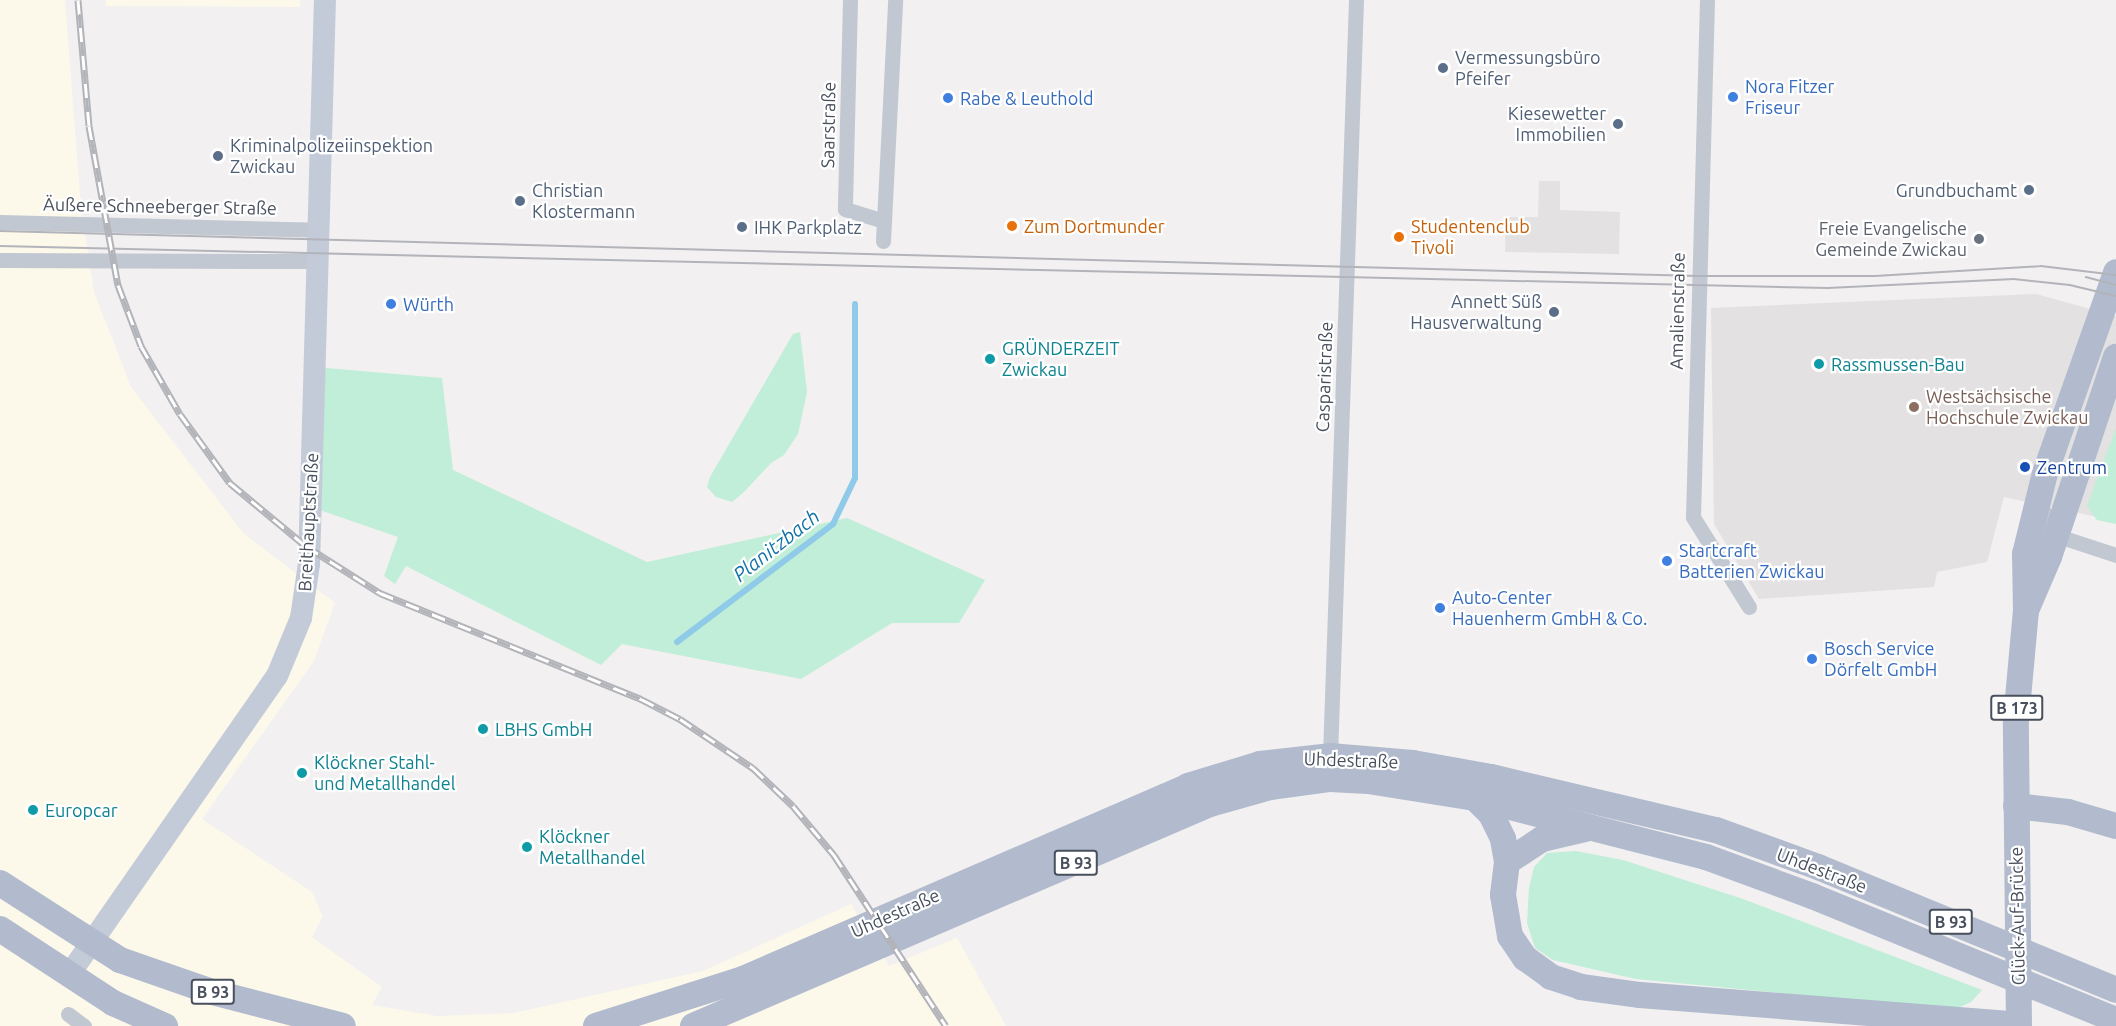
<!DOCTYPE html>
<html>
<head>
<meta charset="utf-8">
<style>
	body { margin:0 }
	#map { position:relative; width:2116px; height:1026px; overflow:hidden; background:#f2f0f0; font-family:Ubuntu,sans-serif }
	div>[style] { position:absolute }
	.commercial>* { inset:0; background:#fcf9eb }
	.education>* { inset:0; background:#e3e1e2 }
	.green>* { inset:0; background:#c0eed8 }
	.stream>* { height:6px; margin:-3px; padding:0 3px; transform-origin:3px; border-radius:3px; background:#8fcae9 }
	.street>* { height:15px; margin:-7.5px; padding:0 7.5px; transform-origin:7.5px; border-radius:7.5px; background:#c1c8d1 }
	.secondary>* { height:22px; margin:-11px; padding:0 11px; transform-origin:11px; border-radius:11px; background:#c3cad8 }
	.primary>* { height:26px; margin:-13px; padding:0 13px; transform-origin:13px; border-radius:13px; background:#b1bbcd }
	.tram>* { height:1.5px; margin:-0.75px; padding:0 0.75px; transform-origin:0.75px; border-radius:0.75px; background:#b2b4ba }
	.rail>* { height:7px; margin-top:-3.5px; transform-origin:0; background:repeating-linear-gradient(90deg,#fff 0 14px,#b2b4ba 0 28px); box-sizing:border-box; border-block:2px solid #b2b4ba }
	.dots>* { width:16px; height:16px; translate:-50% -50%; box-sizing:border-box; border:3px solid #fff; border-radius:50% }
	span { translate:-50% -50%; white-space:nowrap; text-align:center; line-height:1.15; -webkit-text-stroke:4.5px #fff; paint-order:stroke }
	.shield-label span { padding:2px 4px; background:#fff; border:2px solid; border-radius:4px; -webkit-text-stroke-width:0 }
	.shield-label { font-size:16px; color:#48505d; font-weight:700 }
	.service-label { font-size:18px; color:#4e5e75 }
	.left { translate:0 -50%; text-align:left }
	.right { translate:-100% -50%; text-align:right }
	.shop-label { font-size:18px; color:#366cbe }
	.street-label { font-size:18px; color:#48505d }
	.food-label { font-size:18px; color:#c56008 }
	.worship-label { font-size:18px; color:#5b616d }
	.culture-label { font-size:18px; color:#0d838f }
	.education-label { font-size:18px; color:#785e54 }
	.transit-label { font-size:18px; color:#164399 }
	.water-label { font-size:20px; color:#1172a7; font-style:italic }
</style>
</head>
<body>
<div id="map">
	<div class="commercial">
		<i style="clip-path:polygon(0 0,65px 0,81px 207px,94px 292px,131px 387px,244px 534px,335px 603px,314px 661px,202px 819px,312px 892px,323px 916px,312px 937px,382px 987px,372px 1005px,437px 1016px,514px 1013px,703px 971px,851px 904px,889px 966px,957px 938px,1006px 1026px,0 1026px)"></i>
		<i style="clip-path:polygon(106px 0,300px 0,300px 7px,106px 6px)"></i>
	</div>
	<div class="education">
		<i style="clip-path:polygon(1539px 181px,1560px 181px,1560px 210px,1620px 212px,1619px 254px,1505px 252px,1506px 217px,1538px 217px)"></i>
		<i style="clip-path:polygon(2036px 294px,2116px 316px,2116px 521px,2004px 497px,1987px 562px,1937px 572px,1934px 587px,1759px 599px,1714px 524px,1711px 308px)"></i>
	</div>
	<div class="green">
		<i style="clip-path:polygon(800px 332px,807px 392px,798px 434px,784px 455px,771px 463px,744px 492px,732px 502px,716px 497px,707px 487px,710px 477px,793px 334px)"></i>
		<i style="clip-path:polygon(315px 367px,442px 378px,453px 470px,647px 562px,847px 518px,985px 580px,959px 623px,892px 623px,801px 679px,622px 644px,601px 665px,406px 566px,395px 584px,384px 576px,398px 537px,311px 507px)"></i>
		<i style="clip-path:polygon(2116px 428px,2116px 524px,2097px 520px,2087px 506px)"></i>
		<i style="clip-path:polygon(1576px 851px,1623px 860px,1743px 899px,1982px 990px,1971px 1002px,1958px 1008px,1925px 1007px,1636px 979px,1553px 960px,1535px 948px,1527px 923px,1529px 888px,1534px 867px,1547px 853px)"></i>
	</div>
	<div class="stream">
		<i style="left:677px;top:642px;width:196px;rotate:-37.1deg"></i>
		<i style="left:833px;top:524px;width:51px;rotate:-64.4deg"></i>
		<i style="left:855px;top:478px;width:174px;rotate:-90deg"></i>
	</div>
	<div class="street">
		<i style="left:850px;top:0;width:209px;rotate:91.4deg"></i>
		<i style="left:845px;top:209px;width:41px;rotate:17.1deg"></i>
		<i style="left:1707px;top:0;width:517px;rotate:91.55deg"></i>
		<i style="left:1693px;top:517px;width:106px;rotate:58.1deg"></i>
		<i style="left:0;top:222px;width:319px;rotate:1.4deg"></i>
		<i style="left:883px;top:241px;width:241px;rotate:-87.1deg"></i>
		<i style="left:0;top:260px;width:318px;rotate:0.2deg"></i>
		<i style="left:2039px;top:502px;width:37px;rotate:64deg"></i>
		<i style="left:2055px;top:535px;width:64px;rotate:18.2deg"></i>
		<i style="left:1330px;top:756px;width:756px;rotate:-88.03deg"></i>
		<i style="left:68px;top:1014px;width:20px;rotate:37deg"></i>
	</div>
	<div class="secondary">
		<i style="left:69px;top:975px;width:364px;rotate:-55.2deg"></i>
		<i style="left:277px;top:676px;width:63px;rotate:-67.5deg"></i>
		<i style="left:301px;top:618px;width:55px;rotate:-81.6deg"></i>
		<i style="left:309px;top:564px;width:564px;rotate:-88.38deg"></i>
	</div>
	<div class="primary">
		<i style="left:2027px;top:608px;width:56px;rotate:-66.7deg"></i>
		<i style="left:2049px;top:557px;width:211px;rotate:-71.5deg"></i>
		<i style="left:1475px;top:798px;width:23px;rotate:45deg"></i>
		<i style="left:1491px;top:814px;width:28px;rotate:64deg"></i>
		<i style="left:1503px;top:839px;width:23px;rotate:80deg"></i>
		<i style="left:1507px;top:862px;width:33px;rotate:97deg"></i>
		<i style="left:1503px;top:895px;width:42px;rotate:80.3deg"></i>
		<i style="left:1510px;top:936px;width:27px;rotate:56deg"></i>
		<i style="left:1525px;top:958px;width:32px;rotate:36deg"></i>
		<i style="left:1551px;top:977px;width:32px;rotate:18deg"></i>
		<i style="left:1581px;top:987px;width:60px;rotate:7.7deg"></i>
		<i style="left:1640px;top:995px;width:380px;rotate:4.5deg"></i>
		<i style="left:2016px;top:806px;width:52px;rotate:6.6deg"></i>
		<i style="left:2068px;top:812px;width:50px;rotate:16.3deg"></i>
		<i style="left:1507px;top:862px;width:42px;rotate:-33.3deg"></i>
		<i style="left:1542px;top:839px;width:44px;rotate:-13.1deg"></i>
		<i style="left:0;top:883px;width:143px;rotate:32.7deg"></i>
		<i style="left:120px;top:960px;width:97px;rotate:19.2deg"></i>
		<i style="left:212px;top:992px;width:135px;rotate:14.5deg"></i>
		<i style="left:0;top:929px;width:135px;rotate:33.2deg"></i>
		<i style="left:113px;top:1003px;width:57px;rotate:23.9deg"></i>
		<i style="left:596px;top:1026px;width:154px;rotate:-17.7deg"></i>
		<i style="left:743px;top:979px;width:485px;rotate:-23.4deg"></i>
		<i style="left:1188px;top:786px;width:75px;rotate:-17deg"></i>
		<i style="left:1260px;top:764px;width:70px;rotate:-6.5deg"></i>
		<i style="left:1330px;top:756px;width:83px;rotate:4.8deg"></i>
		<i style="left:1413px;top:763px;width:79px;rotate:10.2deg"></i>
		<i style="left:1491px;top:777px;width:231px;rotate:13.3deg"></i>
		<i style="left:1716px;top:830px;width:109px;rotate:19.9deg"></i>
		<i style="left:1818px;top:867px;width:322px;rotate:22.4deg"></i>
		<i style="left:693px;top:1026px;width:563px;rotate:-23.24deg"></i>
		<i style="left:1210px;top:804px;width:62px;rotate:-15.8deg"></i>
		<i style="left:1270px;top:787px;width:61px;rotate:-7.6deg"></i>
		<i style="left:1330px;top:779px;width:38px;rotate:3deg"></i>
		<i style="left:1368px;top:781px;width:108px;rotate:9deg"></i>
		<i style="left:1475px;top:798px;width:238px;rotate:14.3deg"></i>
		<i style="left:1706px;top:857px;width:113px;rotate:20.2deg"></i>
		<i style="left:1812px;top:896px;width:328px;rotate:22.2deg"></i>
		<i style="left:2019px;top:1026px;width:306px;rotate:-90.6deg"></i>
		<i style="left:2016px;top:720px;width:109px;rotate:-84.8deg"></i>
		<i style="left:2026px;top:611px;width:57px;rotate:-91deg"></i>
		<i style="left:2025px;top:554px;width:83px;rotate:-76.1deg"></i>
		<i style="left:2045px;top:473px;width:213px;rotate:-70.5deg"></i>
	</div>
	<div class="tram">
		<i style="left:0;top:231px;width:1698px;rotate:1.52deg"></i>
		<i style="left:1697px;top:276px;width:178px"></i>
		<i style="left:1875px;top:276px;width:166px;rotate:-3.4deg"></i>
		<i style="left:2041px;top:266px;width:76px;rotate:6.8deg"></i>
		<i style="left:0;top:246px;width:1828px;rotate:1.32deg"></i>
		<i style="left:1828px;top:288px;width:186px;rotate:-2.8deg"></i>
		<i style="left:2014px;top:279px;width:56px;rotate:6.1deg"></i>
		<i style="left:2070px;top:285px;width:47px;rotate:13.4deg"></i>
		<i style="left:2086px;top:277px;width:31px;rotate:15deg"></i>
	</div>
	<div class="rail">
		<i style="left:78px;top:0;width:126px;rotate:85deg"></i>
		<i style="left:89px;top:126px;width:162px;rotate:79.7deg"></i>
		<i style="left:118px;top:285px;width:65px;rotate:69.3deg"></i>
		<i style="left:141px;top:346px;width:78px;rotate:60.2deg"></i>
		<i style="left:180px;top:414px;width:85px;rotate:54.1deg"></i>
		<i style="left:230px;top:483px;width:99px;rotate:39.7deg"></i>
		<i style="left:306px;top:546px;width:88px;rotate:32.4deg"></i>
		<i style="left:380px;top:593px;width:282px;rotate:22.1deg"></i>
		<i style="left:641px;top:699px;width:44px;rotate:27.1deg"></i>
		<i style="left:680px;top:719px;width:88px;rotate:33.9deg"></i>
		<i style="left:753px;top:768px;width:55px;rotate:43.5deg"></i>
		<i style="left:793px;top:806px;width:64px;rotate:50.1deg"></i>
		<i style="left:834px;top:855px;width:204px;rotate:56.8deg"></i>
	</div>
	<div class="dots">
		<i style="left:1443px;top:68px;background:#5c6f8a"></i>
		<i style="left:1733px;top:97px;background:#3f7fe0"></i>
		<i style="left:948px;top:98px;background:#3f7fe0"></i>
		<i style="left:1618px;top:124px;background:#5c6f8a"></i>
		<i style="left:218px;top:156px;background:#5c6f8a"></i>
		<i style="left:2029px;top:190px;background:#5c6f8a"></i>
		<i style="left:520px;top:201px;background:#5c6f8a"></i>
		<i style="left:1012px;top:226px;background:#e8710a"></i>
		<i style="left:742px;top:227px;background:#5c6f8a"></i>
		<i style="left:1399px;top:237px;background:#e8710a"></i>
		<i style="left:1979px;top:239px;background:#6b7280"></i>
		<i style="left:391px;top:304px;background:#3f7fe0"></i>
		<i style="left:1554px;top:312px;background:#5c6f8a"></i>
		<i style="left:990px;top:359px;background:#0f9aa8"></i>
		<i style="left:1819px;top:364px;background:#0f9aa8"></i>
		<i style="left:1914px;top:407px;background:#8d6e63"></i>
		<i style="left:2025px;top:467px;background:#1a4fb4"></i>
		<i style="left:1667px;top:561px;background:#3f7fe0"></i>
		<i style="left:1440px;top:608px;background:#3f7fe0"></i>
		<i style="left:1812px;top:659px;background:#3f7fe0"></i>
		<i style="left:483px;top:729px;background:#0f9aa8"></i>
		<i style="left:302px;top:773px;background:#0f9aa8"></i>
		<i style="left:33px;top:810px;background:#0f9aa8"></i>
		<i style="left:527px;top:847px;background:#0f9aa8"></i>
	</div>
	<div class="shield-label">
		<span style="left:2017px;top:708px">B 173</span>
		<span style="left:1076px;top:863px">B 93</span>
		<span style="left:1951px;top:922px">B 93</span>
		<span style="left:213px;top:992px">B 93</span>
	</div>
	<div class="service-label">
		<span class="left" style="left:1455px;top:68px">Vermessungsbüro<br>Pfeifer</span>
		<span class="right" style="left:1606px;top:124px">Kiesewetter<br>Immobilien</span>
		<span class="left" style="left:230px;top:156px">Kriminalpolizeiinspektion<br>Zwickau</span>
		<span class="right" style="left:2017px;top:190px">Grundbuchamt</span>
		<span class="left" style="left:532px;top:201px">Christian<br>Klostermann</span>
		<span class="left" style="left:754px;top:227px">IHK Parkplatz</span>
		<span class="right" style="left:1542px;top:312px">Annett Süß<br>Hausverwaltung</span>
	</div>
	<div class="shop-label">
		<span class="left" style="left:1745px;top:97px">Nora Fitzer<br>Friseur</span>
		<span class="left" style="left:960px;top:98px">Rabe &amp; Leuthold</span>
		<span class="left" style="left:403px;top:304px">Würth</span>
		<span class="left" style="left:1679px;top:561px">Startcraft<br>Batterien Zwickau</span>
		<span class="left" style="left:1452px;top:608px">Auto-Center<br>Hauenherm GmbH &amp; Co.</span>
		<span class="left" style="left:1824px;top:659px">Bosch Service<br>Dörfelt GmbH</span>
	</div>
	<div class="street-label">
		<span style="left:828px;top:125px;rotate:-89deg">Saarstraße</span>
		<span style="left:160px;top:206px;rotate:1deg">Äußere Schneeberger Straße</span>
		<span style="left:1677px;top:311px;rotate:-89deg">Amalienstraße</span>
		<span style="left:1324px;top:377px;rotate:-88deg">Casparistraße</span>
		<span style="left:308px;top:522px;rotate:-87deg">Breithauptstraße</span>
		<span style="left:1351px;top:760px;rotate:2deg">Uhdestraße</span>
		<span style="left:1822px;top:870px;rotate:21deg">Uhdestraße</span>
		<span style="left:895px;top:913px;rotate:-24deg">Uhdestraße</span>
		<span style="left:2017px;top:916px;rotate:-91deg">Glück-Auf-Brücke</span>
	</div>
	<div class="food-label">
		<span class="left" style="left:1024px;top:226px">Zum Dortmunder</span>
		<span class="left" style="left:1411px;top:237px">Studentenclub<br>Tivoli</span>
	</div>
	<div class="worship-label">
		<span class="right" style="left:1967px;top:239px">Freie Evangelische<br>Gemeinde Zwickau</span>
	</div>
	<div class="culture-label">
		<span class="left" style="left:1002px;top:359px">GRÜNDERZEIT<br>Zwickau</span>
		<span class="left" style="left:1831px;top:364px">Rassmussen-Bau</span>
		<span class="left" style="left:495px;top:729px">LBHS GmbH</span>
		<span class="left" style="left:314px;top:773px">Klöckner Stahl-<br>und Metallhandel</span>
		<span class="left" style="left:45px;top:810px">Europcar</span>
		<span class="left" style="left:539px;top:847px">Klöckner<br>Metallhandel</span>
	</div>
	<div class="education-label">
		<span class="left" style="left:1926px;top:407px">Westsächsische<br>Hochschule Zwickau</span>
	</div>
	<div class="transit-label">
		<span class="left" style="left:2037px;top:467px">Zentrum</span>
	</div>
	<div class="water-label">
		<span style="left:776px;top:545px;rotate:-38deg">Planitzbach</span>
	</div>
</div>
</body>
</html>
